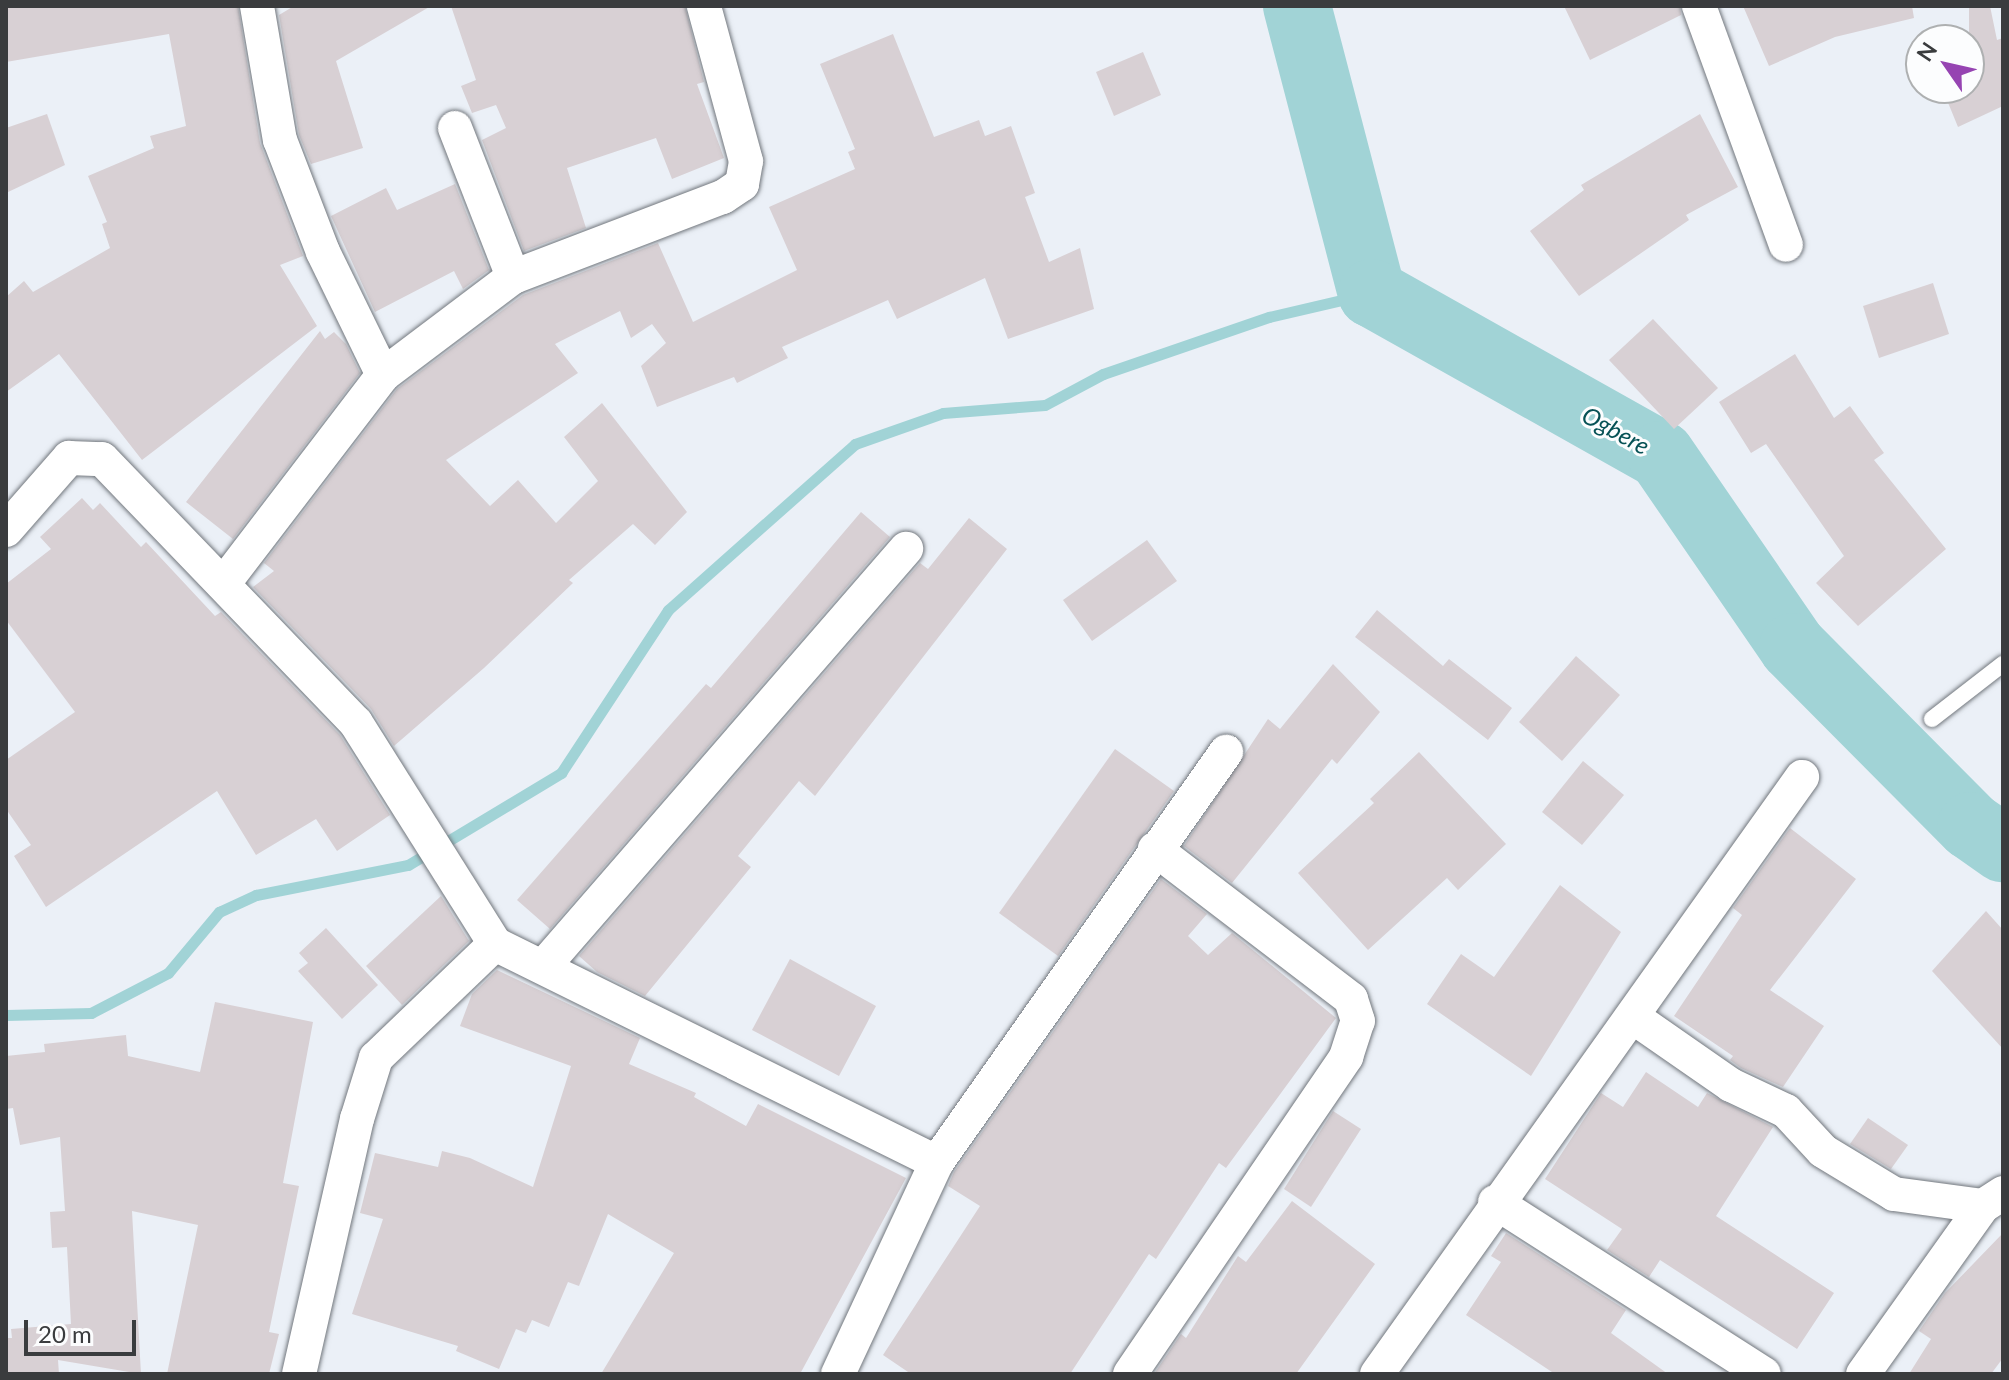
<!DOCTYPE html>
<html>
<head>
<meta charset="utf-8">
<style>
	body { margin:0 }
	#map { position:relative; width:2009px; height:1380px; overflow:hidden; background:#ebf0f7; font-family:Lato,sans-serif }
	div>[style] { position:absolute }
	.stream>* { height:11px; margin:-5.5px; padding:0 5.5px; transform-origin:5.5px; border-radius:5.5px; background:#a1d3d6 }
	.river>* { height:68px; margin:-34px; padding:0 34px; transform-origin:34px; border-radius:34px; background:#a1d3d6 }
	.building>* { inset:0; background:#d8d0d4 }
	.roads { filter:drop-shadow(0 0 2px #72777d) drop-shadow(0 0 2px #72777d) }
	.lane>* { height:16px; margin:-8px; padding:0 8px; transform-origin:8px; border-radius:8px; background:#fff }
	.street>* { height:34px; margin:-17px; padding:0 17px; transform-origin:17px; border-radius:17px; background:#fff }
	span { translate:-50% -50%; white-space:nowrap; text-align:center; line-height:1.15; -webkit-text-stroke:6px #fcfdfe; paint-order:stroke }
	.water-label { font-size:24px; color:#075256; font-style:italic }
	.frame { position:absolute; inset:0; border:8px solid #3a3c3e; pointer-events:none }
	.north { position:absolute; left:1905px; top:24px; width:80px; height:80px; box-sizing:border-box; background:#fcfdfe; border:2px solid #aeb0b1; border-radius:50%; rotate:304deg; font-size:22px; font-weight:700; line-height:32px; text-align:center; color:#3a3c3e }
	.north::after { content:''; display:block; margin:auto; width:28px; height:36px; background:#9644b2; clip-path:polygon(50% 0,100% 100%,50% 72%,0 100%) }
	.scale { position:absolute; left:24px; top:1320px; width:112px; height:36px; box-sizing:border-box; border:4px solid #3a3c3e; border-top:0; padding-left:10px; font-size:24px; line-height:28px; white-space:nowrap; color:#3a3c3e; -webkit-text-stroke:6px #fcfdfe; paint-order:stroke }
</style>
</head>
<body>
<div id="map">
	<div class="stream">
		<i style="left:6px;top:1015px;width:85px;rotate:-1.3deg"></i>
		<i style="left:91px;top:1013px;width:87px;rotate:-27.5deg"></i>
		<i style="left:168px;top:973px;width:80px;rotate:-50.1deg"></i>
		<i style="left:219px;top:912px;width:41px;rotate:-24.7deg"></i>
		<i style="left:256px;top:895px;width:155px;rotate:-11.2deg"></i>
		<i style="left:408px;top:865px;width:179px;rotate:-31deg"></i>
		<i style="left:561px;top:773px;width:195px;rotate:-56.7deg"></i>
		<i style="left:668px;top:610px;width:250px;rotate:-41.6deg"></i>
		<i style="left:855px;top:444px;width:93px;rotate:-19.4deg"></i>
		<i style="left:943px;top:413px;width:102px;rotate:-4.5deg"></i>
		<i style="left:1045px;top:405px;width:66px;rotate:-28.1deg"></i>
		<i style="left:1103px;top:374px;width:176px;rotate:-19deg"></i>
		<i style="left:1269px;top:317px;width:106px;rotate:-13.1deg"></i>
	</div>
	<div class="river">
		<i style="left:1297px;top:6px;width:297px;rotate:75.4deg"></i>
		<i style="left:1372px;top:293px;width:331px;rotate:29.3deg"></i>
		<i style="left:1661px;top:455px;width:233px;rotate:55.5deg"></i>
		<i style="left:1793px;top:647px;width:252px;rotate:45.2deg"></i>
		<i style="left:1971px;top:826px;width:39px;rotate:35deg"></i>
	</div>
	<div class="building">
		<i style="clip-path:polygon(6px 6px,238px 6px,260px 143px,303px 256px,280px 265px,317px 326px,142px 460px,59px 354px,6px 392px,6px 297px,24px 281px,33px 292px,110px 248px,102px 224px,107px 222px,88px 176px,154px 148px,150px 136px,186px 126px,169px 34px,6px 62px)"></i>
		<i style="clip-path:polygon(294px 6px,431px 6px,336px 61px,363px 148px,311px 164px,299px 135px,279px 15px)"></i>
		<i style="clip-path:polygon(451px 6px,685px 6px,704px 82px,697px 84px,724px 158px,672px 179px,656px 138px,567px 168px,586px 228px,524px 251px,482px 140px,506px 128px,496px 105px,472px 113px,461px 86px,476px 80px)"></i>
		<i style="clip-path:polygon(1564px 6px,1680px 6px,1681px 15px,1590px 60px)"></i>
		<i style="clip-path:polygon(1743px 6px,1912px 6px,1914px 18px,1835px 37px,1769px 66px)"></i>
		<i style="clip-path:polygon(1969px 6px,1990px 6px,1997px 40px,2003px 38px,2003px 106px,1958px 127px,1942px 88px,1969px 88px)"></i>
		<i style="clip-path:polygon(893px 34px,934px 137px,979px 120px,985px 136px,1011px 126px,1035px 193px,1025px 197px,1049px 262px,1080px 248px,1094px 309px,1008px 339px,985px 278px,897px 319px,888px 300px,782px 347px,788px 358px,737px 383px,734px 377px,657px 407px,641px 366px,666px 343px,652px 324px,631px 338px,620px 311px,555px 344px,578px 373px,446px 460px,490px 506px,518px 480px,556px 523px,598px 481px,564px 437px,602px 403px,687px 512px,655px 545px,633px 524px,569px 580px,573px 583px,484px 668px,394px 746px,371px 709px,253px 587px,274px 571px,264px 563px,397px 389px,523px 295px,658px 243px,693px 322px,797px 270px,769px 207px,855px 169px,848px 152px,855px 149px,820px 64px)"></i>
		<i style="clip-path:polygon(1143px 52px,1161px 95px,1114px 116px,1096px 72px)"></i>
		<i style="clip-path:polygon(47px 114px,65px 165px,6px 193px,6px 128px)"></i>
		<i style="clip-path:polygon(1700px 114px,1738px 187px,1686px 215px,1689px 220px,1579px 296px,1530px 231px,1584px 190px,1581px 185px)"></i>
		<i style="clip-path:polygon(455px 184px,489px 270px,463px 289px,454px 271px,375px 312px,331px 216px,386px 188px,397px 210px)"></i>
		<i style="clip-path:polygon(1933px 283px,1949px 334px,1879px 358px,1863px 306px)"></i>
		<i style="clip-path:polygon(1653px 319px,1718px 388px,1674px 429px,1609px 360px)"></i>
		<i style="clip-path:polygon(320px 331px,325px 339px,334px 332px,346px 344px,360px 373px,233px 539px,186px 502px)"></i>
		<i style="clip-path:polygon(1795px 354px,1834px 418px,1850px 406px,1884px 453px,1874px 460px,1946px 549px,1858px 626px,1816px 583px,1844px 556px,1766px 444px,1751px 453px,1719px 402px)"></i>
		<i style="clip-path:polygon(82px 498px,93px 510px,100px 503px,141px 547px,146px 542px,215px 616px,221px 612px,340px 735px,390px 815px,337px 851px,316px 819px,256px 855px,217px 791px,46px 907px,14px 856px,31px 845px,6px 809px,6px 760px,75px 712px,6px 620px,6px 584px,51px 549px,40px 537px)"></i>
		<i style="clip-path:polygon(861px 512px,890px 537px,550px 929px,517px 900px,706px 684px,711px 688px)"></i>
		<i style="clip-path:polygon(969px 518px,1007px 549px,815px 796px,799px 781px,738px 856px,751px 867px,645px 996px,597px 972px,579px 956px,920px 563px,928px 569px)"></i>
		<i style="clip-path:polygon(1147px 540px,1177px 581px,1092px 641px,1063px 600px)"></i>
		<i style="clip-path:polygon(1377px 610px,1443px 666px,1449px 659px,1512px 708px,1488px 740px,1355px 637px)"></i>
		<i style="clip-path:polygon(1576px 656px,1620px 695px,1562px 761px,1519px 722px)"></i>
		<i style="clip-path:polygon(1333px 664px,1380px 712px,1337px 764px,1332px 759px,1232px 883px,1184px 846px,1268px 719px,1280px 729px)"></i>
		<i style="clip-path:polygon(1115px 749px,1174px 791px,1058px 956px,999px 913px)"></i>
		<i style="clip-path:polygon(1419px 752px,1506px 844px,1458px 890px,1447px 878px,1368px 950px,1298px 873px,1374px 803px,1370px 799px)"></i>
		<i style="clip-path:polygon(1583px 761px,1624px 795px,1582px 845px,1542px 812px)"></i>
		<i style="clip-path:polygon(1790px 828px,1856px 879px,1770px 990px,1824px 1026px,1783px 1087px,1741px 1068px,1730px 1060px,1733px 1056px,1674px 1016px,1742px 915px,1733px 908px)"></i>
		<i style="clip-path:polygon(1161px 879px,1207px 914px,1188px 936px,1208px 955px,1232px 933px,1336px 1018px,1226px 1168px,1219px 1163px,1156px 1259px,1149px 1254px,1070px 1374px,911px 1374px,883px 1355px,980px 1206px,948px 1186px,954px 1172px)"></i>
		<i style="clip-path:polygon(1560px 885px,1621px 932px,1531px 1076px,1427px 1004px,1461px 954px,1494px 977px)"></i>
		<i style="clip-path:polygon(441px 896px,469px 941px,402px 1005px,366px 966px)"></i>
		<i style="clip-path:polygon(1986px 911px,2003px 930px,2003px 1049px,1932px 971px)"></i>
		<i style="clip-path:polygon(326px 928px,378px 985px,342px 1019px,298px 971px,308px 963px,299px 953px)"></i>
		<i style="clip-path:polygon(790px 959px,876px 1006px,839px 1076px,752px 1030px)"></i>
		<i style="clip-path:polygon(497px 970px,640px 1038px,629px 1064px,696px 1093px,694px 1097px,746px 1126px,758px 1104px,906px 1178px,800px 1374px,601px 1374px,674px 1253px,608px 1214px,579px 1286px,568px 1282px,549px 1327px,532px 1320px,526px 1333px,516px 1329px,499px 1369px,456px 1351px,458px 1346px,352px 1314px,383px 1219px,360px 1213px,375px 1153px,438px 1167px,442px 1151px,470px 1158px,533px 1187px,571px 1066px,460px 1026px,472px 994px)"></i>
		<i style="clip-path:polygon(215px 1002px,313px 1022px,283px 1183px,299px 1186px,269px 1332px,279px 1334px,269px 1374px,167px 1374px,198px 1225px,132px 1211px,141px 1374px,58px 1360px,59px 1374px,6px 1374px,6px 1338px,12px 1338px,11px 1329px,71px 1324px,67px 1247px,52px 1248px,50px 1212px,65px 1211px,60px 1137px,20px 1145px,13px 1108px,6px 1109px,6px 1056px,45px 1052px,44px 1044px,126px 1035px,128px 1056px,200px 1072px)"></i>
		<i style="clip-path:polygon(1646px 1072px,1698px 1107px,1707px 1093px,1773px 1127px,1716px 1216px,1834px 1293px,1797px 1349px,1660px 1260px,1649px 1277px,1607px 1250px,1622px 1229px,1545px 1179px,1601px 1093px,1623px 1107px)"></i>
		<i style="clip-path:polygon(1333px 1111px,1361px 1129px,1311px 1207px,1284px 1189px)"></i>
		<i style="clip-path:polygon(1868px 1118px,1908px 1145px,1891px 1169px,1850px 1144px)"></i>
		<i style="clip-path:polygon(1292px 1201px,1375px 1264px,1296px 1374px,1154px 1374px,1181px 1334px,1186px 1338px,1238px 1256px,1246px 1262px)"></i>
		<i style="clip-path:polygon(1506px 1233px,1626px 1310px,1611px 1333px,1668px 1374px,1555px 1374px,1466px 1315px,1501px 1262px,1491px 1256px)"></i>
		<i style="clip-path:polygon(2003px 1233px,2003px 1358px,1991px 1374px,1909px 1374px,1931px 1339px,1919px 1331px,1945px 1293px)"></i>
	</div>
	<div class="roads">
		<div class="lane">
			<i style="left:1932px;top:719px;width:90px;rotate:-37.8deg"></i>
		</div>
		<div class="street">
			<i style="left:257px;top:6px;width:136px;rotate:80.3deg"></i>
			<i style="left:280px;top:140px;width:120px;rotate:69deg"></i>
			<i style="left:323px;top:252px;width:137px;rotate:64deg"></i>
			<i style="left:1699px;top:6px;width:254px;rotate:70deg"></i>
			<i style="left:455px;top:128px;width:160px;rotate:68.7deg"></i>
			<i style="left:6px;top:530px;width:96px;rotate:-48.8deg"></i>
			<i style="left:69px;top:458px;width:33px;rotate:2deg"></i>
			<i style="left:102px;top:459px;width:366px;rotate:46.1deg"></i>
			<i style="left:356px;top:723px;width:261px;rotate:57.8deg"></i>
			<i style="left:495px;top:944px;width:493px;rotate:26.3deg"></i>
			<i style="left:224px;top:583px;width:262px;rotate:-52.6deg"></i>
			<i style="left:383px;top:375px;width:163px;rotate:-37deg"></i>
			<i style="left:513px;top:277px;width:225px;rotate:-20.9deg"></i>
			<i style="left:723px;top:197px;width:23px;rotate:-34deg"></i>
			<i style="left:742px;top:184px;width:23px;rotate:-80deg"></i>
			<i style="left:746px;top:161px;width:161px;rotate:-105.2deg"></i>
			<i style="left:543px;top:967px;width:554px;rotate:-49.03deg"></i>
			<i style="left:1633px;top:1017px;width:119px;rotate:34.8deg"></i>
			<i style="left:1731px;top:1085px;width:61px;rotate:25.3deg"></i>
			<i style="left:1786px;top:1111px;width:54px;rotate:47.2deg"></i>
			<i style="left:1823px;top:1151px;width:83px;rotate:31.2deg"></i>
			<i style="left:1894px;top:1194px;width:90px;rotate:7.7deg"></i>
			<i style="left:1983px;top:1206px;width:24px;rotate:-33deg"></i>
			<i style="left:1495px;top:1202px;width:319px;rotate:32.6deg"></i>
			<i style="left:299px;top:1374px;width:262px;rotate:-77.2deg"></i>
			<i style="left:357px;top:1119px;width:64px;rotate:-72.7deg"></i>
			<i style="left:376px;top:1058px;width:165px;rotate:-43.8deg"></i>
			<i style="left:838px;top:1374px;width:234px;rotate:-65deg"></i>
			<i style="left:937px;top:1162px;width:502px;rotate:-54.82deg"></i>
			<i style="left:1130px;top:1374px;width:384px;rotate:-55.7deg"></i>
			<i style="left:1346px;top:1057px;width:38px;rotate:-72deg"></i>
			<i style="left:1358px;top:1021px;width:23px;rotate:-108deg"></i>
			<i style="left:1351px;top:999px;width:247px;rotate:-142.6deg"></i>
			<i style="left:1377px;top:1374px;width:733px;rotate:-54.55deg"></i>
			<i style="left:1863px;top:1374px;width:206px;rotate:-54.5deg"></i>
		</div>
	</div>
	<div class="water-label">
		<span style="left:1616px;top:430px;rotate:29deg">Ogbere</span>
	</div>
	<div class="frame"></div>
	<div class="north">N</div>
	<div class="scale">20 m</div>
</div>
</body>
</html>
